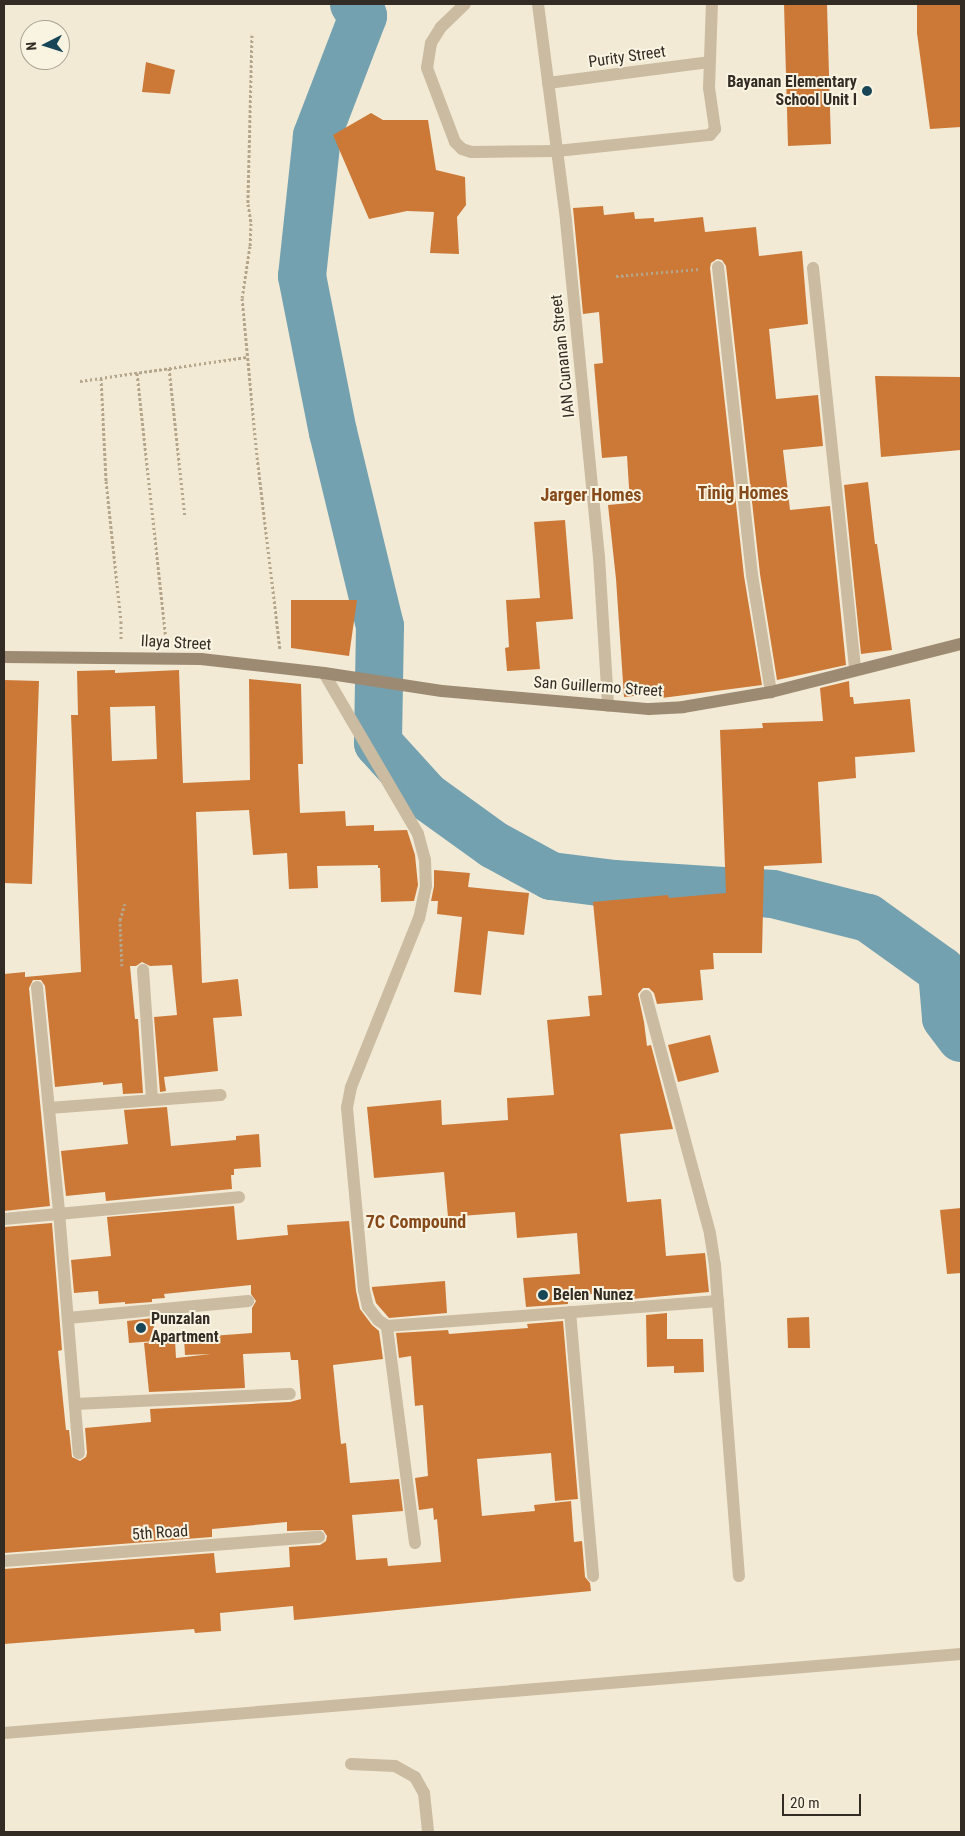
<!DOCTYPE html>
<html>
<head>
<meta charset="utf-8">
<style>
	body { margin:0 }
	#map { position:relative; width:965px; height:1836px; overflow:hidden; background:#f2ead5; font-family:"Roboto Condensed",sans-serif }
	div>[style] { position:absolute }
	.river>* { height:48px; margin:-24px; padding:0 24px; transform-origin:24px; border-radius:24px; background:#73a1b0 }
	.building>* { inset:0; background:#cc7938 }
	.path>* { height:3px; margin-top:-1.5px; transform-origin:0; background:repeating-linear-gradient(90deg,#b5a68b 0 2.5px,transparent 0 5px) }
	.service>* { height:12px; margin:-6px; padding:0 6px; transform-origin:6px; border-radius:6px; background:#cabba1 }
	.minor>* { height:12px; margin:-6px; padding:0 6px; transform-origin:6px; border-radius:6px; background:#cabba1 }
	.secondary>* { height:12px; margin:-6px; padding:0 6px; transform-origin:6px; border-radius:6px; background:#9d8a72 }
	.dots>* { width:14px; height:14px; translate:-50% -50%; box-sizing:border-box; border:2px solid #f9f3e1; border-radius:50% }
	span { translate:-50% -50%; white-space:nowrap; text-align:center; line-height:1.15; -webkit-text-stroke:4px #f9f3e1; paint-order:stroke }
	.street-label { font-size:16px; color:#332c24 }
	.poi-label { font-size:16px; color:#332c24; font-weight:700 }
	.right { translate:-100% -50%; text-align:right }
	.left { translate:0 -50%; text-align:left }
	.neighbourhood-label { font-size:18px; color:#86491a; font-weight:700 }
	.frame { position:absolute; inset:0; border:5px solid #332c24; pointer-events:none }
	.north { position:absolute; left:20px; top:20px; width:50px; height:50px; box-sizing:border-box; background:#f9f3e1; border:1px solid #aaa395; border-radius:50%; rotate:265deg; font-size:14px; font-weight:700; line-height:20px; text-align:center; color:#332c24 }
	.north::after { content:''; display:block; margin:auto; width:18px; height:22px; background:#184656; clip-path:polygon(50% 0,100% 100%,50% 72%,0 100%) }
	.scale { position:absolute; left:782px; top:1794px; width:79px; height:22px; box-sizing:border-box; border:2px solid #332c24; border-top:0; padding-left:6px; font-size:15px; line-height:18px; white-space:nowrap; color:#332c24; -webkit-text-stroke:4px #f9f3e1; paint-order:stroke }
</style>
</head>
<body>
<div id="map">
	<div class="river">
		<i style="left:354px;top:4px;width:15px;rotate:53deg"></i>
		<i style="left:363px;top:16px;width:129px;rotate:111deg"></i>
		<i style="left:317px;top:136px;width:141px;rotate:96.1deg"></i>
		<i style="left:302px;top:276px;width:159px;rotate:78.8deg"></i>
		<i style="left:333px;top:432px;width:200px;rotate:76.4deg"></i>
		<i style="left:380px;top:626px;width:117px;rotate:91deg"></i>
		<i style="left:378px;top:743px;width:72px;rotate:47.8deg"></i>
		<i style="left:426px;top:796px;width:84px;rotate:35.8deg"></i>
		<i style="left:494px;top:845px;width:65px;rotate:28.5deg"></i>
		<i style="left:551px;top:876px;width:64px;rotate:7.2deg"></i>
		<i style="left:614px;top:884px;width:159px;rotate:3.6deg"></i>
		<i style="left:773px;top:894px;width:98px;rotate:14.2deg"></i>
		<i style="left:868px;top:918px;width:91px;rotate:35.6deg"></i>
		<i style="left:942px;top:971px;width:47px;rotate:85.1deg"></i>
		<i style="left:946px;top:1018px;width:25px;rotate:53deg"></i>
	</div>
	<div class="building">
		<i style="clip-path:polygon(784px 4px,827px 4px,831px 144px,788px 146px)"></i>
		<i style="clip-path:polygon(917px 4px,961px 4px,961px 127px,930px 129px,917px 33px)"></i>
		<i style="clip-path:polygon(146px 62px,175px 70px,170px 94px,142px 92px)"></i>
		<i style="clip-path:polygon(371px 113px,383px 120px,428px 120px,436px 170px,465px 177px,466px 205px,457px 217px,459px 254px,430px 253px,434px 212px,407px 211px,369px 219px,333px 135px)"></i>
		<i style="clip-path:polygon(603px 206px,604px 215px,634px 212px,635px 219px,654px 218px,654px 222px,703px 217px,705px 232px,756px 227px,759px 256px,802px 251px,808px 324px,769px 329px,776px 399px,818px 395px,823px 446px,783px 450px,790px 510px,830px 506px,846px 665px,777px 680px,760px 574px,726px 266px,722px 260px,717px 259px,711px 263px,710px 268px,744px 576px,762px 685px,662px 698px,662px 693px,624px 697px,616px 579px,608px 505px,630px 503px,627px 456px,602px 458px,594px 364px,603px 363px,599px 312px,583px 314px,573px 208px)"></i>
		<i style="clip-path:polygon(875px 376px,961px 377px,961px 450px,881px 457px)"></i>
		<i style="clip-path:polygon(868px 482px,875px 544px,877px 544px,892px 650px,861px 654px,844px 485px)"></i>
		<i style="clip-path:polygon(565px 520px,573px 619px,536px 622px,540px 669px,507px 671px,505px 648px,509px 647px,506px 600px,540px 598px,534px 522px)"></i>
		<i style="clip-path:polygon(291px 600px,357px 600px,349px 656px,291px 648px)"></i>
		<i style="clip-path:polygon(evenodd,115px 670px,115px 673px,179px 670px,183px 783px,250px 780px,249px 679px,301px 684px,303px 764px,298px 764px,300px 813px,345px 811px,346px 826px,374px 825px,374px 831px,407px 830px,415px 855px,418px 885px,414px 901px,381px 902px,380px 868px,378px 868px,378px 865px,317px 866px,318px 888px,289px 889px,287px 853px,253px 855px,249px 810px,196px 812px,202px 983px,238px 979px,242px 1016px,213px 1018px,218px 1071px,164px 1077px,166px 1091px,160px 1092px,154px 1017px,177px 1015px,172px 965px,150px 966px,142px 962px,136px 966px,130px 966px,135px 1019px,138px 1019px,143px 1093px,123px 1094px,122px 1083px,103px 1085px,103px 1082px,55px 1087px,45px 986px,41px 980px,33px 980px,29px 988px,50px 1206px,4px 1211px,4px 974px,25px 972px,25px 977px,81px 972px,71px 715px,78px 715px,77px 671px,115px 670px,155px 706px,157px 759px,112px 761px,110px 707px,155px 706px)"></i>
		<i style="clip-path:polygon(4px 680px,39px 681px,32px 884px,4px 883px)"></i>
		<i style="clip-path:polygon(849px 681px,850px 697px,853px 697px,854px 704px,910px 699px,915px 752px,855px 757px,856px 778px,818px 782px,822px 863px,764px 866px,762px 953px,713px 953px,714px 969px,700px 970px,703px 1000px,657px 1004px,654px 993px,649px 988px,643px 988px,638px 994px,644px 1022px,647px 1046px,651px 1045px,673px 1129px,620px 1134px,627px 1202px,661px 1199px,666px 1256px,705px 1253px,709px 1292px,632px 1299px,631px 1291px,568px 1296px,568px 1304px,526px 1307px,523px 1278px,580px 1274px,577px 1233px,517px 1238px,515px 1212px,448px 1217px,444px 1172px,374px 1178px,367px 1107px,441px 1100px,442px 1125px,508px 1120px,507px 1098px,554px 1095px,547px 1020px,590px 1016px,588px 996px,602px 995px,593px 902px,668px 895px,669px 898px,726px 893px,720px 730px,763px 728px,762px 723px,823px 721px,820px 688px)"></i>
		<i style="clip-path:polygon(434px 870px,470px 873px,468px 887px,529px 893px,524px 935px,488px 931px,481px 995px,454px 992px,462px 917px,437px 914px,438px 901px,431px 901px,434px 886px)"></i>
		<i style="clip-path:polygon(710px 1035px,719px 1072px,678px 1082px,668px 1045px)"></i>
		<i style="clip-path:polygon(167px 1107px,171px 1146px,236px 1140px,236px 1136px,259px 1134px,261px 1167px,234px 1169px,234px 1175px,231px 1175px,232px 1189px,106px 1201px,105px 1192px,66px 1196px,61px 1151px,128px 1144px,124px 1110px)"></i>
		<i style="clip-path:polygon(234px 1206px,237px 1240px,288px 1235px,287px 1225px,349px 1221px,356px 1291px,360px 1309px,372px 1325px,379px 1331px,383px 1359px,333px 1365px,341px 1444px,346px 1443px,350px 1483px,399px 1479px,403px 1511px,352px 1515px,356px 1560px,387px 1558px,388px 1566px,441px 1562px,437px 1519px,434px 1520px,433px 1508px,419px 1510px,415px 1478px,428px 1476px,423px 1405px,415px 1406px,411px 1356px,399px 1358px,396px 1333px,448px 1330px,449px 1334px,528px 1328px,527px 1324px,563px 1321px,578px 1499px,555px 1501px,551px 1453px,477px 1459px,482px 1516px,535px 1511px,534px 1505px,571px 1501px,574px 1542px,582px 1541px,585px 1577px,590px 1583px,591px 1591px,294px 1620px,293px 1606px,220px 1613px,221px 1631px,195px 1633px,194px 1629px,4px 1644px,4px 1569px,214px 1553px,216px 1573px,290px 1567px,289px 1547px,320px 1545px,326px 1541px,327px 1536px,323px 1530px,287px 1531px,287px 1522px,212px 1529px,212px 1537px,4px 1553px,4px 1227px,52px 1223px,62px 1350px,58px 1351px,66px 1430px,69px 1430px,72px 1457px,80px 1461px,86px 1457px,87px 1453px,85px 1428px,151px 1422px,150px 1409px,290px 1402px,301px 1399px,298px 1360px,291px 1360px,290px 1352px,243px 1354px,245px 1388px,149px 1392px,144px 1343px,175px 1340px,176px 1358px,211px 1354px,185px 1355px,184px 1338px,252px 1333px,252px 1308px,256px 1301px,251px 1294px,251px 1285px,164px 1294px,165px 1298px,152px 1299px,152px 1302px,125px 1304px,125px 1302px,99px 1304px,98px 1291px,74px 1293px,71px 1260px,111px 1256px,107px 1217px)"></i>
		<i style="clip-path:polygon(961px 1208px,961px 1273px,947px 1274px,940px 1210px)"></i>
		<i style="clip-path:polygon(445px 1281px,447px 1313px,389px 1318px,376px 1303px,372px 1289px,372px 1287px)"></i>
		<i style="clip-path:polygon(667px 1313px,667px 1339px,703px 1339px,704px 1372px,674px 1373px,674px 1366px,647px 1367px,646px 1315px)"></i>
		<i style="clip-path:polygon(809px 1317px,810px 1348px,788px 1348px,787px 1318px)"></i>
		<i style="clip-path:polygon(153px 1318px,155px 1341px,129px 1343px,127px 1321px)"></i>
	</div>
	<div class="path">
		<i style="left:252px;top:35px;width:169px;rotate:91.4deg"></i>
		<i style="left:248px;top:204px;width:19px;rotate:81deg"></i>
		<i style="left:251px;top:223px;width:23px;rotate:92deg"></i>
		<i style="left:250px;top:246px;width:53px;rotate:98.7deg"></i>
		<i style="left:242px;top:298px;width:160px;rotate:84.6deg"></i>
		<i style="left:257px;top:457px;width:193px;rotate:83.2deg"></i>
		<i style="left:616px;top:276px;width:84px;rotate:-4.8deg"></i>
		<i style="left:169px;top:368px;width:150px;rotate:83.9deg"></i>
		<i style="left:137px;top:373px;width:269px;rotate:83.8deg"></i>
		<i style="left:101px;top:378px;width:103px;rotate:87.2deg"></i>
		<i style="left:106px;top:481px;width:141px;rotate:83.9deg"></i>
		<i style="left:121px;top:621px;width:18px;rotate:90deg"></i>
		<i style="left:80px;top:381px;width:169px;rotate:-8.2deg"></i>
		<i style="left:122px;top:966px;width:46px;rotate:-92.5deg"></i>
		<i style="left:120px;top:920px;width:17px;rotate:-73deg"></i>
	</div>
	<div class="service">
		<i style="left:718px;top:267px;width:310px;rotate:83.7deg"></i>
		<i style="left:752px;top:575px;width:119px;rotate:80.8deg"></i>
		<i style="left:4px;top:1733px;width:960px;rotate:-4.72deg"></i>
		<i style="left:351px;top:1764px;width:44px;rotate:2.6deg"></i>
		<i style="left:395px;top:1766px;width:23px;rotate:29deg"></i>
		<i style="left:415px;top:1777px;width:18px;rotate:61deg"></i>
		<i style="left:424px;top:1793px;width:39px;rotate:84deg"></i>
	</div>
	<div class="minor">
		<i style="left:465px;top:4px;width:33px;rotate:136deg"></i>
		<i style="left:441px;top:27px;width:19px;rotate:122deg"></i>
		<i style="left:431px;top:43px;width:25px;rotate:99deg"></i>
		<i style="left:427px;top:68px;width:79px;rotate:69.3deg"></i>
		<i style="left:455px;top:142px;width:10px;rotate:45deg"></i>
		<i style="left:462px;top:149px;width:9px;rotate:18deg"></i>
		<i style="left:471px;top:152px;width:86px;rotate:-0.7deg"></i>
		<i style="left:557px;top:151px;width:154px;rotate:-6deg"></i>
		<i style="left:710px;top:135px;width:8px;rotate:-50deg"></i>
		<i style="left:715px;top:129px;width:41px;rotate:-98.3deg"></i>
		<i style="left:709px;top:88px;width:84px;rotate:-88deg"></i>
		<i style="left:538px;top:4px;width:219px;rotate:82.6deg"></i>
		<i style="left:566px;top:221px;width:338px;rotate:84.4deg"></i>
		<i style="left:599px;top:557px;width:149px;rotate:86.5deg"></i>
		<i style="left:548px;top:83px;width:162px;rotate:-7.4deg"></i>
		<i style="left:813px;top:268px;width:404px;rotate:84deg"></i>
		<i style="left:324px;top:673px;width:186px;rotate:59.7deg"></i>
		<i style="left:418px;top:834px;width:27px;rotate:75deg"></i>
		<i style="left:425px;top:860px;width:26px;rotate:88deg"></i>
		<i style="left:426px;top:886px;width:33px;rotate:102deg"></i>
		<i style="left:419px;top:918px;width:182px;rotate:111.9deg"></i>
		<i style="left:351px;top:1087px;width:21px;rotate:101deg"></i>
		<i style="left:347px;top:1108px;width:183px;rotate:84.7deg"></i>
		<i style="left:364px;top:1290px;width:17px;rotate:77deg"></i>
		<i style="left:368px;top:1307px;width:16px;rotate:52deg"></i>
		<i style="left:378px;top:1320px;width:11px;rotate:34deg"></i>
		<i style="left:143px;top:970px;width:130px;rotate:86deg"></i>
		<i style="left:37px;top:987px;width:226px;rotate:84.4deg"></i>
		<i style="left:59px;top:1212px;width:242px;rotate:85.3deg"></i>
		<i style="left:646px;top:996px;width:246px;rotate:74.9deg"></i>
		<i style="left:710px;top:1234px;width:31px;rotate:81deg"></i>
		<i style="left:715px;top:1265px;width:312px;rotate:85.6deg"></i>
		<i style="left:49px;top:1108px;width:172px;rotate:-4.3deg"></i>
		<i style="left:4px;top:1219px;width:236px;rotate:-5.3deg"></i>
		<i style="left:570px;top:1312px;width:265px;rotate:85deg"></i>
		<i style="left:68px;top:1318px;width:181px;rotate:-5.4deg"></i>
		<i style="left:75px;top:1404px;width:215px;rotate:-2.7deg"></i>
		<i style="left:415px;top:1543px;width:219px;rotate:-97.4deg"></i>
		<i style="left:387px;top:1326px;width:332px;rotate:-4.3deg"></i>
		<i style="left:4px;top:1561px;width:316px;rotate:-4.4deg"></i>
	</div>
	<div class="secondary">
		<i style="left:4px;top:657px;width:197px;rotate:0.6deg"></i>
		<i style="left:201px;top:659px;width:124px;rotate:6.5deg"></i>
		<i style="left:324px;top:673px;width:119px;rotate:8.7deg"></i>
		<i style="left:442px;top:691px;width:208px;rotate:5deg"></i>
		<i style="left:649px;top:709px;width:34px;rotate:-3deg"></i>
		<i style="left:683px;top:707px;width:89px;rotate:-9.7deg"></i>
		<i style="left:771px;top:692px;width:196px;rotate:-14.2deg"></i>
	</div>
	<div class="dots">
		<i style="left:867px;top:91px;background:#184656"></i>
		<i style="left:543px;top:1295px;background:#184656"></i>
		<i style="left:141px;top:1328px;background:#184656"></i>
	</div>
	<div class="street-label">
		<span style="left:627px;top:57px;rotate:-8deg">Purity Street</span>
		<span style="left:563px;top:356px;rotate:-96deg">IAN Cunanan Street</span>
		<span style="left:176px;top:643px;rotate:3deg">Ilaya Street</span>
		<span style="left:598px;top:687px;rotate:4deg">San Guillermo Street</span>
		<span style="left:160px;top:1533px;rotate:-4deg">5th Road</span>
	</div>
	<div class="poi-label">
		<span class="right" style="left:857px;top:91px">Bayanan Elementary<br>School Unit I</span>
		<span class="left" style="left:553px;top:1295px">Belen Nunez</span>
		<span class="left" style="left:151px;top:1328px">Punzalan<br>Apartment</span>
	</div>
	<div class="neighbourhood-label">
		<span style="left:743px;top:493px">Tinig Homes</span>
		<span style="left:591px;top:495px">Jarger Homes</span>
		<span style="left:416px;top:1222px">7C Compound</span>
	</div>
	<div class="frame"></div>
	<div class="north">N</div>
	<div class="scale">20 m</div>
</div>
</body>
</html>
